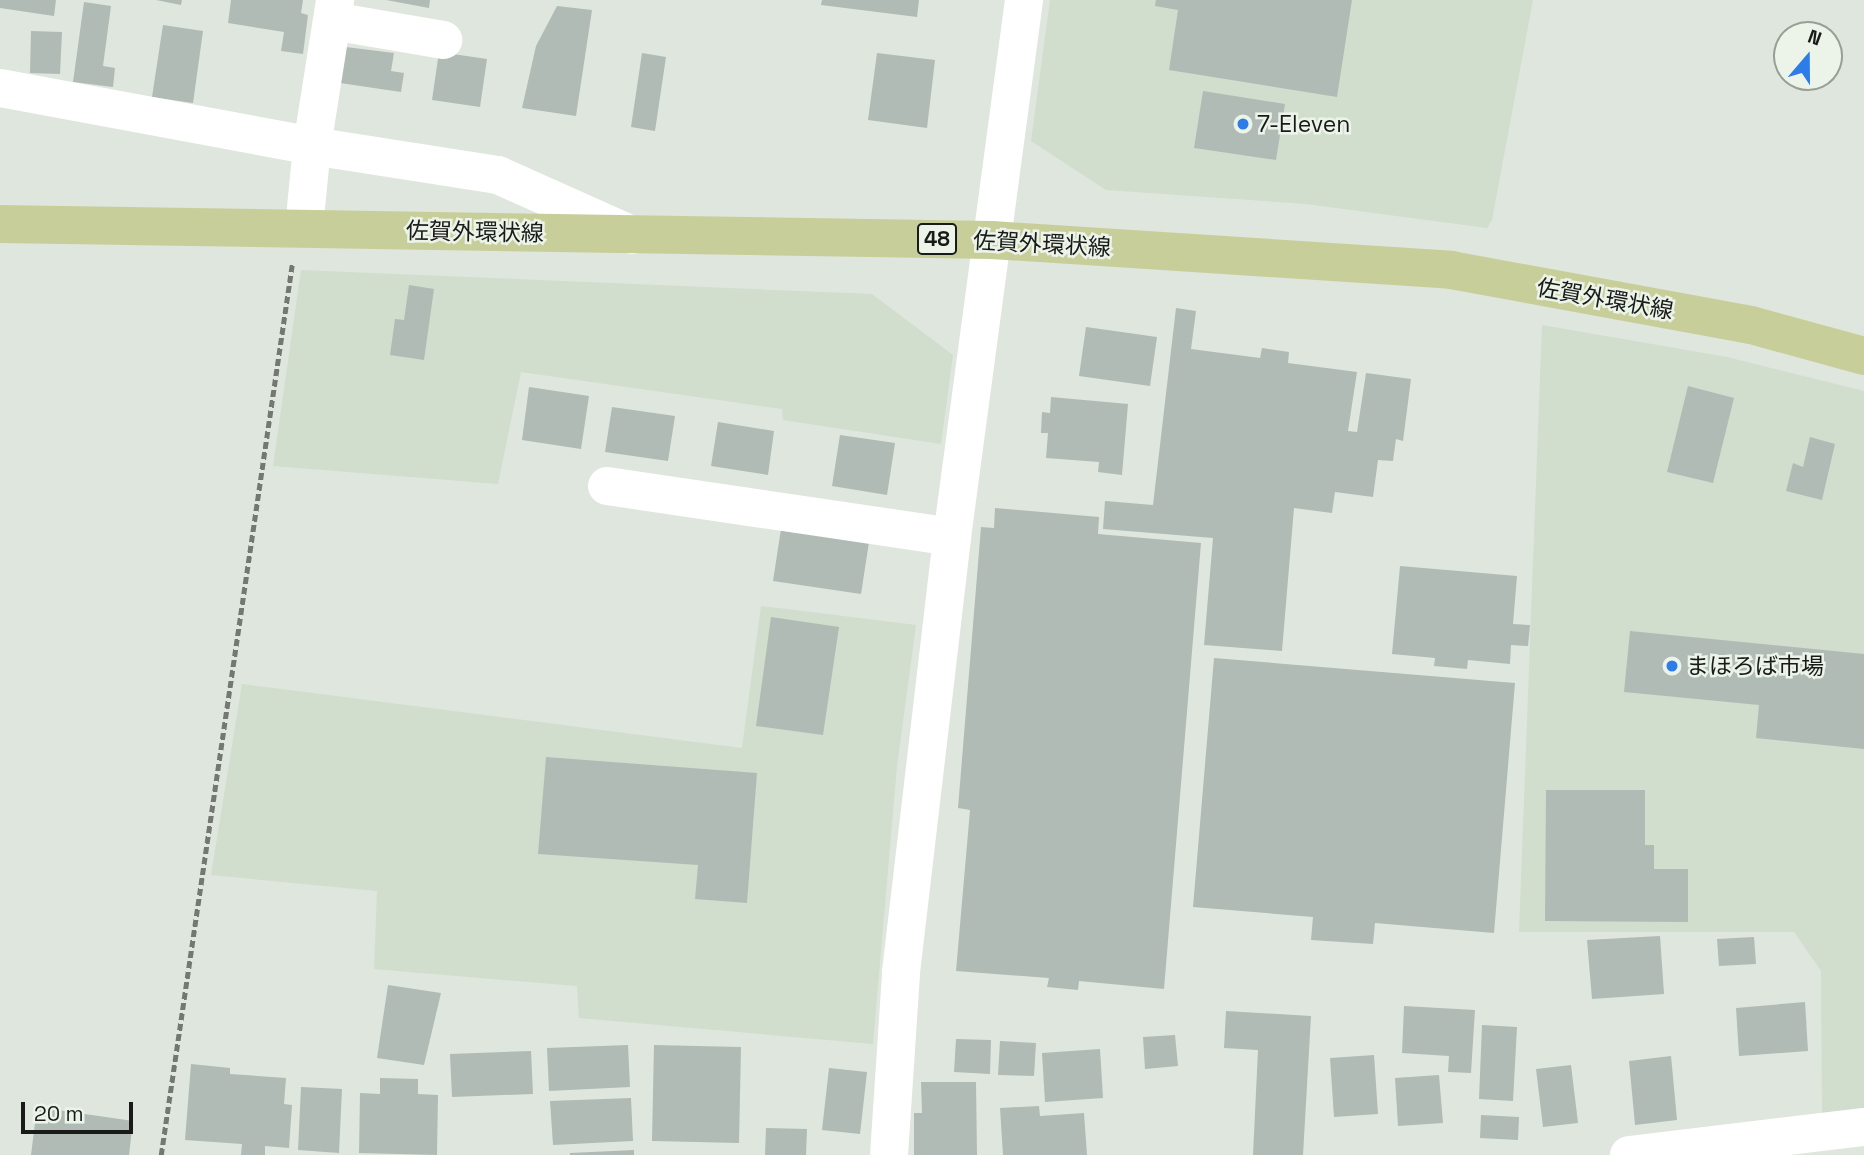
<!DOCTYPE html>
<html>
<head>
<meta charset="utf-8">
<style>
	body { margin:0 }
	#map { position:relative; width:1864px; height:1155px; overflow:hidden; background:#dfe6dd; font-family:"Space Grotesk","Noto Sans JP",sans-serif }
	div>[style] { position:absolute }
	.built>* { inset:0; background:#d1ddcd }
	.building>* { inset:0; background:#b0bbb5 }
	.path>* { height:4.5px; margin-top:-2.25px; transform-origin:0; background:repeating-linear-gradient(90deg,#737872 0 7px,transparent 0 10.5px) }
	.street>* { height:38px; margin:-19px; padding:0 19px; transform-origin:19px; border-radius:19px; background:#fff }
	.secondary>* { height:38px; margin:-19px; padding:0 19px; transform-origin:19px; border-radius:19px; background:#fff }
	.primary>* { height:38px; margin:-19px; padding:0 19px; transform-origin:19px; border-radius:19px; background:#c8ce9a }
	.dots>* { width:19px; height:19px; translate:-50% -50%; box-sizing:border-box; border:4px solid #ecf4ea; border-radius:50% }
	span { translate:-50% -50%; white-space:nowrap; text-align:center; line-height:1.15; -webkit-text-stroke:5px #ecf4ea; paint-order:stroke }
	.shield-label span { padding:2px 5px; background:#ecf4ea; border:2px solid; border-radius:5px; -webkit-text-stroke-width:0 }
	.shield-label { font-size:21px; color:#191b18; font-weight:700 }
	.poi-label { font-size:23px; color:#191b18 }
	.left { translate:0 -50%; text-align:left }
	.street-label { font-size:23px; color:#191b18 }
	.north { position:absolute; left:1773px; top:21px; width:70px; height:70px; box-sizing:border-box; background:#ecf4ea; border:2px solid #989d96; border-radius:50%; rotate:20deg; font-size:19px; font-weight:700; line-height:28px; text-align:center; color:#191b18 }
	.north::after { content:''; display:block; margin:auto; width:24px; height:32px; background:#2e7ce7; clip-path:polygon(50% 0,100% 100%,50% 72%,0 100%) }
	.scale { position:absolute; left:21px; top:1102px; width:112px; height:32px; box-sizing:border-box; border:4px solid #191b18; border-top:0; padding-left:9px; font-size:21px; line-height:24px; white-space:nowrap; color:#191b18; -webkit-text-stroke:5px #ecf4ea; paint-order:stroke }
</style>
</head>
<body>
<div id="map">
	<div class="built">
		<i style="clip-path:polygon(1050px 0,1533px 0,1492px 220px,1487px 228px,1306px 204px,1106px 190px,1031px 141px)"></i>
		<i style="clip-path:polygon(301px 270px,872px 294px,953px 355px,941px 444px,783px 420px,782px 409px,521px 372px,498px 484px,273px 466px)"></i>
		<i style="clip-path:polygon(1542px 325px,1727px 357px,1864px 391px,1864px 1111px,1822px 1115px,1821px 971px,1794px 932px,1519px 932px)"></i>
		<i style="clip-path:polygon(761px 606px,916px 625px,897px 766px,873px 1044px,579px 1018px,577px 986px,374px 969px,377px 891px,211px 875px,242px 684px,742px 748px)"></i>
	</div>
	<div class="building">
		<i style="clip-path:polygon(0 0,56px 0,54px 16px,0 8px)"></i>
		<i style="clip-path:polygon(156px 0,182px 0,181px 5px)"></i>
		<i style="clip-path:polygon(231px 0,303px 0,301px 13px,308px 15px,303px 54px,281px 51px,284px 32px,228px 23px)"></i>
		<i style="clip-path:polygon(386px 0,430px 0,429px 8px)"></i>
		<i style="clip-path:polygon(822px 0,919px 0,917px 17px,821px 5px)"></i>
		<i style="clip-path:polygon(1156px 0,1352px 0,1337px 97px,1169px 70px,1178px 10px,1155px 6px)"></i>
		<i style="clip-path:polygon(84px 2px,111px 6px,103px 66px,115px 68px,113px 87px,73px 82px)"></i>
		<i style="clip-path:polygon(557px 6px,592px 10px,576px 116px,522px 108px,536px 46px)"></i>
		<i style="clip-path:polygon(163px 25px,203px 31px,193px 103px,152px 97px)"></i>
		<i style="clip-path:polygon(31px 31px,62px 32px,60px 74px,30px 73px)"></i>
		<i style="clip-path:polygon(346px 47px,394px 53px,391px 71px,404px 73px,401px 92px,340px 83px)"></i>
		<i style="clip-path:polygon(439px 52px,487px 59px,480px 107px,432px 100px)"></i>
		<i style="clip-path:polygon(642px 53px,666px 57px,655px 131px,631px 127px)"></i>
		<i style="clip-path:polygon(877px 53px,935px 60px,927px 128px,868px 120px)"></i>
		<i style="clip-path:polygon(1203px 91px,1285px 104px,1276px 160px,1194px 148px)"></i>
		<i style="clip-path:polygon(409px 285px,434px 289px,424px 360px,390px 355px,395px 319px,404px 320px)"></i>
		<i style="clip-path:polygon(1176px 308px,1196px 311px,1191px 349px,1260px 358px,1262px 348px,1289px 352px,1288px 363px,1357px 372px,1348px 431px,1357px 432px,1366px 373px,1411px 379px,1403px 441px,1396px 439px,1393px 461px,1378px 460px,1373px 497px,1335px 492px,1332px 513px,1294px 508px,1282px 651px,1204px 645px,1213px 538px,1103px 529px,1105px 501px,1153px 505px)"></i>
		<i style="clip-path:polygon(1086px 327px,1157px 337px,1150px 386px,1079px 376px)"></i>
		<i style="clip-path:polygon(1688px 386px,1734px 398px,1713px 483px,1667px 472px)"></i>
		<i style="clip-path:polygon(529px 387px,589px 396px,581px 449px,522px 440px)"></i>
		<i style="clip-path:polygon(1051px 397px,1128px 404px,1122px 475px,1098px 472px,1099px 462px,1046px 458px,1048px 433px,1041px 433px,1042px 412px,1050px 413px)"></i>
		<i style="clip-path:polygon(612px 407px,675px 416px,668px 461px,605px 452px)"></i>
		<i style="clip-path:polygon(718px 422px,774px 431px,768px 475px,711px 466px)"></i>
		<i style="clip-path:polygon(840px 435px,895px 443px,887px 495px,832px 486px)"></i>
		<i style="clip-path:polygon(1810px 437px,1835px 444px,1822px 500px,1786px 491px,1793px 463px,1803px 467px)"></i>
		<i style="clip-path:polygon(995px 508px,1099px 517px,1098px 534px,1201px 543px,1164px 989px,1079px 981px,1078px 990px,1047px 987px,1049px 978px,956px 971px,970px 810px,958px 808px,981px 527px,994px 528px)"></i>
		<i style="clip-path:polygon(781px 529px,869px 542px,861px 594px,773px 581px)"></i>
		<i style="clip-path:polygon(1400px 566px,1517px 576px,1513px 624px,1530px 625px,1528px 646px,1511px 645px,1510px 664px,1468px 660px,1467px 669px,1434px 666px,1435px 658px,1392px 654px)"></i>
		<i style="clip-path:polygon(771px 617px,839px 627px,823px 735px,756px 726px)"></i>
		<i style="clip-path:polygon(1630px 631px,1864px 654px,1864px 749px,1756px 738px,1759px 705px,1624px 692px)"></i>
		<i style="clip-path:polygon(1214px 658px,1515px 683px,1494px 933px,1375px 923px,1373px 944px,1311px 940px,1313px 917px,1193px 907px)"></i>
		<i style="clip-path:polygon(546px 757px,757px 773px,747px 903px,695px 899px,698px 865px,538px 854px)"></i>
		<i style="clip-path:polygon(1546px 790px,1645px 790px,1645px 845px,1654px 845px,1654px 869px,1688px 869px,1688px 922px,1545px 921px)"></i>
		<i style="clip-path:polygon(1660px 936px,1664px 994px,1592px 999px,1587px 940px)"></i>
		<i style="clip-path:polygon(1754px 937px,1756px 964px,1719px 966px,1717px 939px)"></i>
		<i style="clip-path:polygon(388px 985px,441px 993px,424px 1065px,377px 1058px)"></i>
		<i style="clip-path:polygon(1805px 1002px,1808px 1051px,1739px 1056px,1736px 1008px)"></i>
		<i style="clip-path:polygon(1404px 1006px,1475px 1010px,1471px 1073px,1448px 1072px,1449px 1056px,1402px 1053px)"></i>
		<i style="clip-path:polygon(1226px 1011px,1311px 1016px,1303px 1155px,1253px 1155px,1258px 1050px,1224px 1048px)"></i>
		<i style="clip-path:polygon(1482px 1025px,1517px 1027px,1513px 1101px,1479px 1099px)"></i>
		<i style="clip-path:polygon(1175px 1035px,1178px 1066px,1145px 1069px,1143px 1037px)"></i>
		<i style="clip-path:polygon(956px 1039px,991px 1040px,990px 1074px,954px 1072px)"></i>
		<i style="clip-path:polygon(1000px 1041px,1036px 1043px,1034px 1076px,998px 1075px)"></i>
		<i style="clip-path:polygon(628px 1045px,630px 1087px,549px 1091px,547px 1048px)"></i>
		<i style="clip-path:polygon(654px 1045px,741px 1047px,739px 1143px,652px 1141px)"></i>
		<i style="clip-path:polygon(1100px 1049px,1103px 1098px,1045px 1102px,1042px 1053px)"></i>
		<i style="clip-path:polygon(531px 1051px,533px 1094px,452px 1097px,450px 1054px)"></i>
		<i style="clip-path:polygon(1374px 1055px,1378px 1114px,1334px 1117px,1330px 1058px)"></i>
		<i style="clip-path:polygon(1671px 1056px,1677px 1120px,1635px 1125px,1629px 1061px)"></i>
		<i style="clip-path:polygon(191px 1064px,230px 1068px,230px 1074px,286px 1078px,284px 1104px,292px 1105px,289px 1148px,265px 1146px,265px 1155px,241px 1155px,242px 1144px,185px 1140px)"></i>
		<i style="clip-path:polygon(1571px 1065px,1578px 1123px,1543px 1127px,1536px 1069px)"></i>
		<i style="clip-path:polygon(829px 1068px,867px 1072px,860px 1134px,822px 1130px)"></i>
		<i style="clip-path:polygon(1439px 1075px,1443px 1123px,1398px 1126px,1395px 1078px)"></i>
		<i style="clip-path:polygon(380px 1078px,418px 1079px,418px 1094px,438px 1095px,437px 1155px,359px 1153px,360px 1093px,380px 1094px)"></i>
		<i style="clip-path:polygon(921px 1082px,976px 1082px,977px 1155px,914px 1155px,914px 1113px,922px 1113px)"></i>
		<i style="clip-path:polygon(301px 1087px,342px 1089px,339px 1153px,298px 1150px)"></i>
		<i style="clip-path:polygon(631px 1098px,633px 1141px,553px 1145px,550px 1101px)"></i>
		<i style="clip-path:polygon(1039px 1106px,1040px 1116px,1084px 1113px,1087px 1155px,1003px 1155px,1000px 1108px)"></i>
		<i style="clip-path:polygon(37px 1107px,133px 1121px,129px 1155px,31px 1155px)"></i>
		<i style="clip-path:polygon(1481px 1115px,1519px 1117px,1518px 1140px,1480px 1138px)"></i>
		<i style="clip-path:polygon(766px 1128px,807px 1129px,806px 1155px,765px 1155px)"></i>
		<i style="clip-path:polygon(634px 1150px,634px 1155px,570px 1155px,570px 1153px)"></i>
	</div>
	<div class="path">
		<i style="left:161px;top:1155px;width:900px;rotate:-81.63deg"></i>
	</div>
	<div class="street">
		<i style="left:332px;top:21px;width:113px;rotate:9.7deg"></i>
		<i style="left:0;top:88px;width:317px;rotate:10.5deg"></i>
		<i style="left:312px;top:146px;width:148px;rotate:-81deg"></i>
		<i style="left:304px;top:228px;width:82px;rotate:-84.4deg"></i>
		<i style="left:312px;top:146px;width:188px;rotate:8.9deg"></i>
		<i style="left:498px;top:175px;width:147px;rotate:24.1deg"></i>
		<i style="left:607px;top:486px;width:349px;rotate:8.4deg"></i>
		<i style="left:889px;top:1155px;width:183px;rotate:-86.2deg"></i>
		<i style="left:901px;top:972px;width:438px;rotate:-83.3deg"></i>
		<i style="left:952px;top:537px;width:542px;rotate:-82.36deg"></i>
	</div>
	<div class="secondary">
		<i style="left:1629px;top:1155px;width:237px;rotate:-6.8deg"></i>
	</div>
	<div class="primary">
		<i style="left:0;top:224px;width:992px;rotate:0.92deg"></i>
		<i style="left:992px;top:240px;width:460px;rotate:3.7deg"></i>
		<i style="left:1451px;top:270px;width:305px;rotate:10.4deg"></i>
		<i style="left:1751px;top:325px;width:117px;rotate:15.3deg"></i>
	</div>
	<div class="dots">
		<i style="left:1243px;top:124px;background:#2e7ce7"></i>
		<i style="left:1672px;top:666px;background:#2e7ce7"></i>
	</div>
	<div class="shield-label">
		<span style="left:937px;top:239px">48</span>
	</div>
	<div class="poi-label">
		<span class="left" style="left:1257px;top:124px">7-Eleven</span>
		<span class="left" style="left:1686px;top:666px">まほろば市場</span>
	</div>
	<div class="street-label">
		<span style="left:475px;top:232px;rotate:1deg">佐賀外環状線</span>
		<span style="left:1042px;top:244px;rotate:3deg">佐賀外環状線</span>
		<span style="left:1605px;top:299px;rotate:10deg">佐賀外環状線</span>
	</div>
	<div class="north">N</div>
	<div class="scale">20 m</div>
</div>
</body>
</html>
